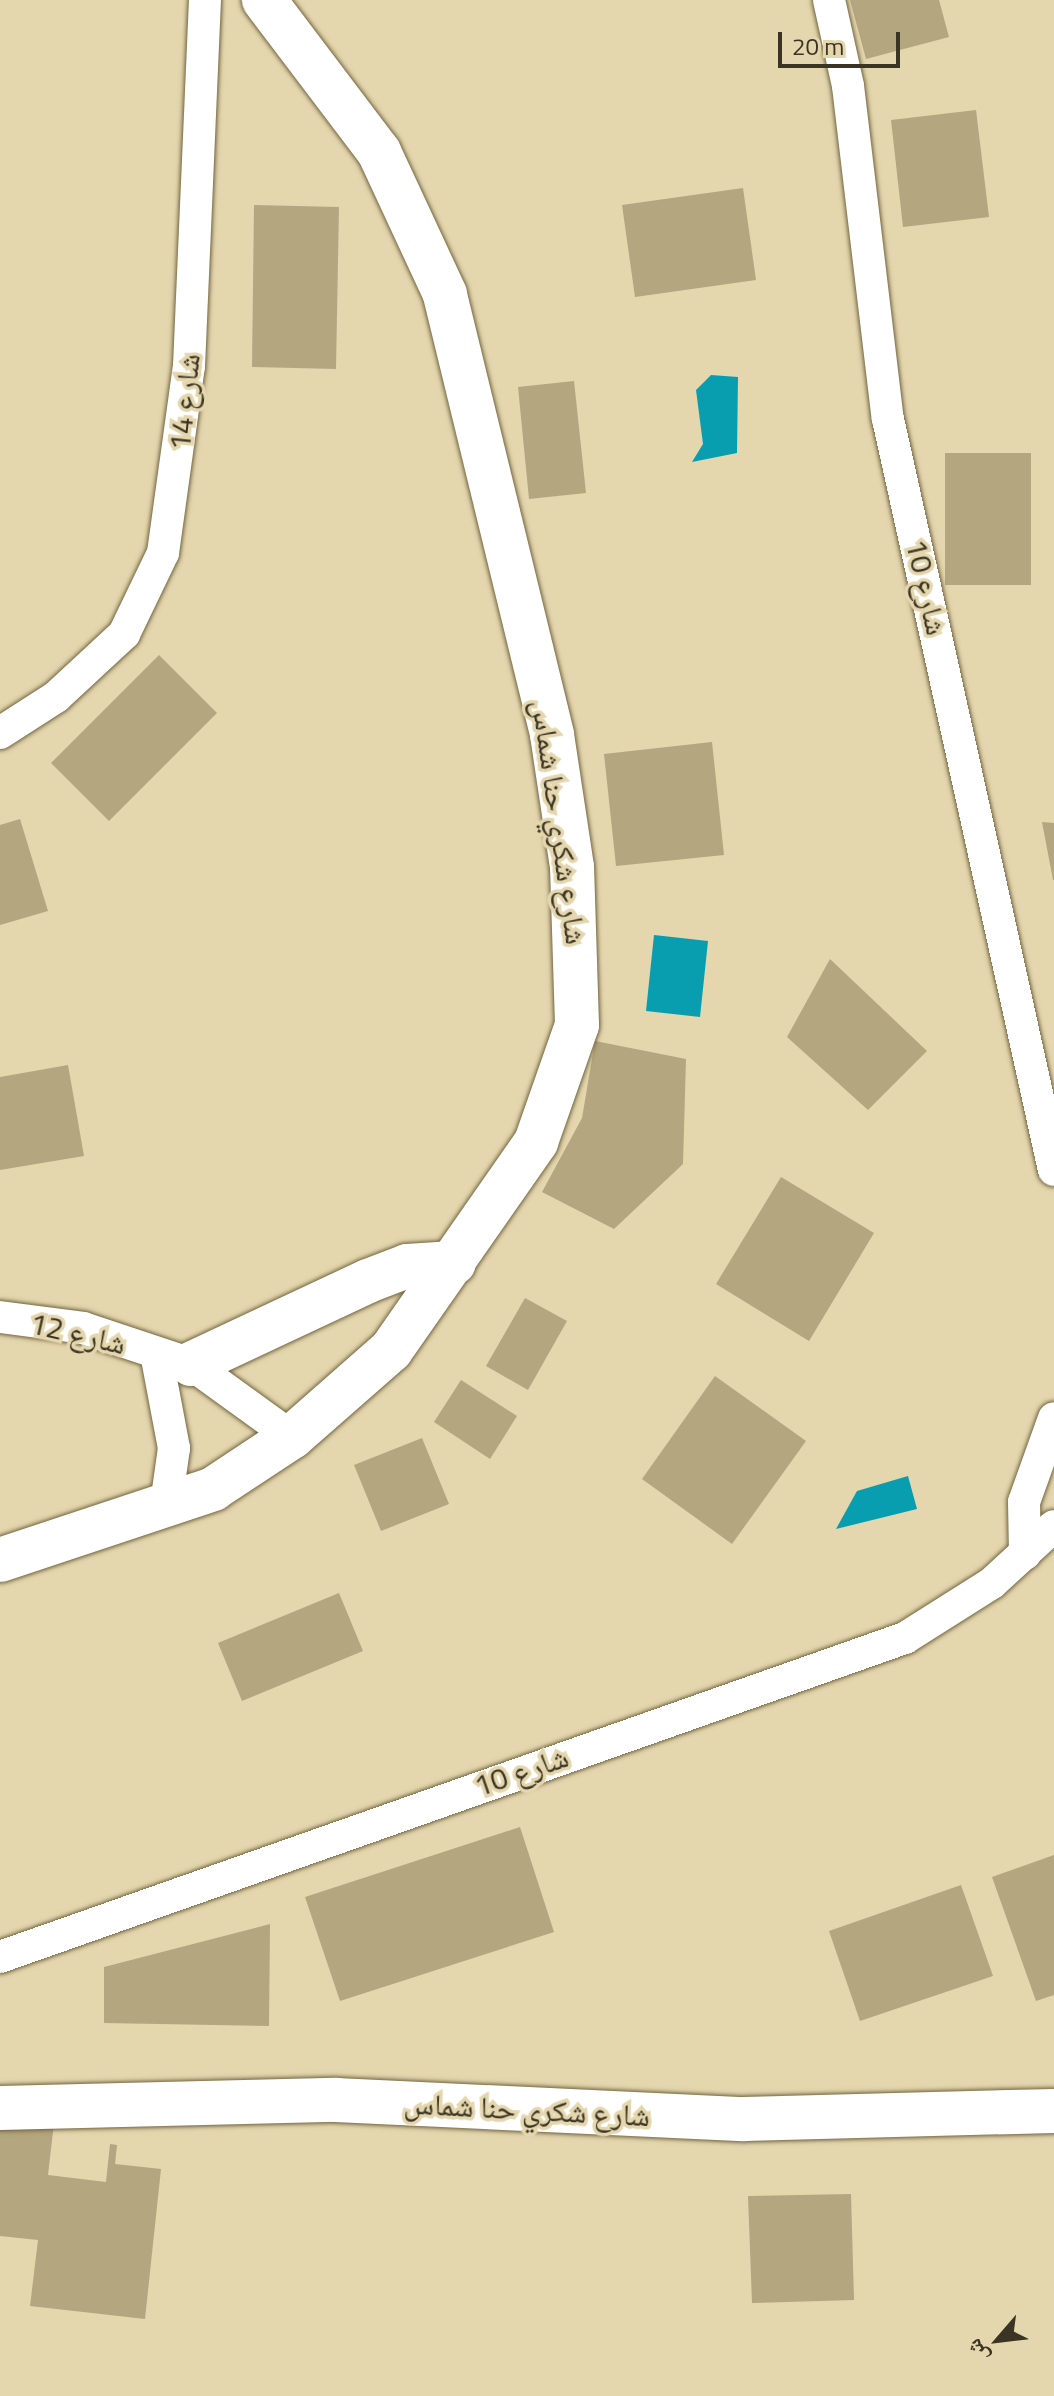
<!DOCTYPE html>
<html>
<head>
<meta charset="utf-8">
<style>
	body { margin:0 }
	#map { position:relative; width:1054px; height:2396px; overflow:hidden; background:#e4d6ad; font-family:"Titillium Web","Noto Naskh Arabic",sans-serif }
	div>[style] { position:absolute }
	.water>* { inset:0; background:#099db0 }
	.building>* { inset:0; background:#b4a67f }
	.roads { filter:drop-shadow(0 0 2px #726540) drop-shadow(0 0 2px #726540) }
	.street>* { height:32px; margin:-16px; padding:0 16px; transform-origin:16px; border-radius:16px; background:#fff }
	.secondary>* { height:44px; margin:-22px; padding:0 22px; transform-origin:22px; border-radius:22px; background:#fff }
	span { translate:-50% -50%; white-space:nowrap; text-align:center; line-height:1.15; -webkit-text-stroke:7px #e4d6ad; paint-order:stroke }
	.street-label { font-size:30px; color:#3a3424 }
	.north { position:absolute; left:958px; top:2300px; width:80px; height:80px; -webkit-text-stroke:6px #e4d6ad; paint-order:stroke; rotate:242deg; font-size:22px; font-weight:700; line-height:32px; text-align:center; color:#3a3424 }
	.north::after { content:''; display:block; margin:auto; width:28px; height:36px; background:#3a3424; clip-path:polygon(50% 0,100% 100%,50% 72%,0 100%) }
	.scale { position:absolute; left:778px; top:32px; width:122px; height:36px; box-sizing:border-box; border:4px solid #3a3424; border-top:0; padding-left:10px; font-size:24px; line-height:28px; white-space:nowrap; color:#3a3424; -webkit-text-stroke:6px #e4d6ad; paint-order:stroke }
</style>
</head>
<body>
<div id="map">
	<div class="water">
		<i style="clip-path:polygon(711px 375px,738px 377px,737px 453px,692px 462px,703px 444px,696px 390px)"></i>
		<i style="clip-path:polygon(654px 935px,708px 941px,700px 1017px,646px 1011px)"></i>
		<i style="clip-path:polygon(908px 1476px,917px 1509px,836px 1529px,857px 1491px)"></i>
	</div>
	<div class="building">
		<i style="clip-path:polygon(850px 0,939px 0,949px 37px,866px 59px)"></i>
		<i style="clip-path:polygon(976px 110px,989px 217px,903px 227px,891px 120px)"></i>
		<i style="clip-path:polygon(743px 188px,756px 280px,635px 297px,622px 205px)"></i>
		<i style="clip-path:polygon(254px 205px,339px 207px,336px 369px,252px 367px)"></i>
		<i style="clip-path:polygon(574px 381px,586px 493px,529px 499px,518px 387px)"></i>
		<i style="clip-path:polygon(945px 453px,1031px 453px,1031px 585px,945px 585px)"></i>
		<i style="clip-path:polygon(159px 655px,217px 713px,109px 821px,51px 763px)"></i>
		<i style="clip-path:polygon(712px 742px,724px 855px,616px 866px,604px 754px)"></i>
		<i style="clip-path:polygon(20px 819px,48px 911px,0 925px,0 825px)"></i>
		<i style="clip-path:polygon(1042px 822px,1054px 823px,1054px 880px,1053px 880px)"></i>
		<i style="clip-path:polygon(830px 959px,927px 1051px,868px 1110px,787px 1037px)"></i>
		<i style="clip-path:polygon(595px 1041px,686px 1059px,683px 1164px,614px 1229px,542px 1192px,582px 1118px)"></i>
		<i style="clip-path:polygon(68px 1065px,84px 1156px,0 1170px,0 1077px)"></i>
		<i style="clip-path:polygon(781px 1177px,874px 1233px,809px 1341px,716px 1284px)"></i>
		<i style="clip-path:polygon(525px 1298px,567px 1321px,528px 1390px,486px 1366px)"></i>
		<i style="clip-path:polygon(715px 1376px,806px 1441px,732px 1544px,642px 1479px)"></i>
		<i style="clip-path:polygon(461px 1380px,517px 1416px,490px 1459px,434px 1422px)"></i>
		<i style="clip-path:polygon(422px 1438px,449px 1504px,381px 1531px,354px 1465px)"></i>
		<i style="clip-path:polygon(339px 1593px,363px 1651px,242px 1701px,218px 1643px)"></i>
		<i style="clip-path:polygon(520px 1827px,554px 1932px,340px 2001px,305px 1897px)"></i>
		<i style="clip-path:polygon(1054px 1855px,1054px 1995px,1036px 2001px,992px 1877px)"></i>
		<i style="clip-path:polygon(961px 1885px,993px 1976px,860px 2021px,829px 1931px)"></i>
		<i style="clip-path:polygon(270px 1924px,269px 2026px,104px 2023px,104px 1967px)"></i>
		<i style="clip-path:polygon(0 2117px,54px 2123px,48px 2175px,106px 2182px,110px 2144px,117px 2145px,115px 2164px,161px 2169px,145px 2319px,30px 2306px,38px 2240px,0 2236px)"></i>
		<i style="clip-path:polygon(851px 2194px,854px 2300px,752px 2303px,748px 2196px)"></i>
	</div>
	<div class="roads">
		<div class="street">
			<i style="left:829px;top:0;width:88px;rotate:77.5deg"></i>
			<i style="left:848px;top:86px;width:335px;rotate:83.2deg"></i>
			<i style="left:888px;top:419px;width:769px;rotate:77.54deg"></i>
			<i style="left:0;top:733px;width:67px;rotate:-32.7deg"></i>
			<i style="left:56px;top:697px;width:93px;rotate:-42.8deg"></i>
			<i style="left:124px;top:634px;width:90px;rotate:-64.3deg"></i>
			<i style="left:163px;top:553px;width:189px;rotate:-82.1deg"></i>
			<i style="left:189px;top:366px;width:366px;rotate:-87.5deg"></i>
			<i style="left:0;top:1317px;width:84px;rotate:7.5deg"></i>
			<i style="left:83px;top:1328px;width:114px;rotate:18.4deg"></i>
			<i style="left:191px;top:1364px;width:125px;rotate:35.9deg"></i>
			<i style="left:156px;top:1353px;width:97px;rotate:79.3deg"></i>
			<i style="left:174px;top:1448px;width:57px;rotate:98.1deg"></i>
			<i style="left:1025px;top:1554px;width:52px;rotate:-91.1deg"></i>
			<i style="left:1024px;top:1502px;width:89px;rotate:-70.3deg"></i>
			<i style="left:0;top:1957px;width:960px;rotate:-19.42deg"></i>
			<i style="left:905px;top:1638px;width:103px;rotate:-32.3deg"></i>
			<i style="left:992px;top:1583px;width:84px;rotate:-42.6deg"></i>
		</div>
		<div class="secondary">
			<i style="left:191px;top:1364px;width:195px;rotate:-25.1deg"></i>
			<i style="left:368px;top:1281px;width:42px;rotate:-21deg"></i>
			<i style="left:407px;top:1266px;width:47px;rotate:-3.7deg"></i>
			<i style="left:0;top:1560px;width:225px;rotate:-18.4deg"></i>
			<i style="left:213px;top:1489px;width:95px;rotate:-33.4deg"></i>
			<i style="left:292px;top:1437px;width:132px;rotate:-41.3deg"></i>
			<i style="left:391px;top:1350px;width:254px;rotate:-55.1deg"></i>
			<i style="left:536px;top:1142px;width:124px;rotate:-70.7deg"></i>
			<i style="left:577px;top:1025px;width:158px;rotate:-91.8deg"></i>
			<i style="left:572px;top:867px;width:134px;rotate:-98.6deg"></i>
			<i style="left:552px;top:734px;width:453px;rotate:-103.7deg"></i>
			<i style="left:445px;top:294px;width:157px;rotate:-114.9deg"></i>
			<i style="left:379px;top:152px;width:191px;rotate:-127.1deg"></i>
			<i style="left:0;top:2108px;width:336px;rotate:-1.4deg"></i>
			<i style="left:336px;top:2100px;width:408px;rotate:2.7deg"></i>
			<i style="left:744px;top:2119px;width:310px;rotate:-1.5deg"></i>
		</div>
	</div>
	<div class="street-label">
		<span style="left:184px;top:402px;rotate:-84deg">شارع 14</span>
		<span style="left:927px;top:587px;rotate:77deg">شارع 10</span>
		<span style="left:560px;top:822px;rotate:82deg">شارع شكري حنا شماس</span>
		<span style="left:78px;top:1333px;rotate:13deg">شارع 12</span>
		<span style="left:521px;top:1771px;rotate:-19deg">شارع 10</span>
		<span style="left:527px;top:2109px;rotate:3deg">شارع شكري حنا شماس</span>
	</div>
	<div class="north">ش</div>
	<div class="scale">20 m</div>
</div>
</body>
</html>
